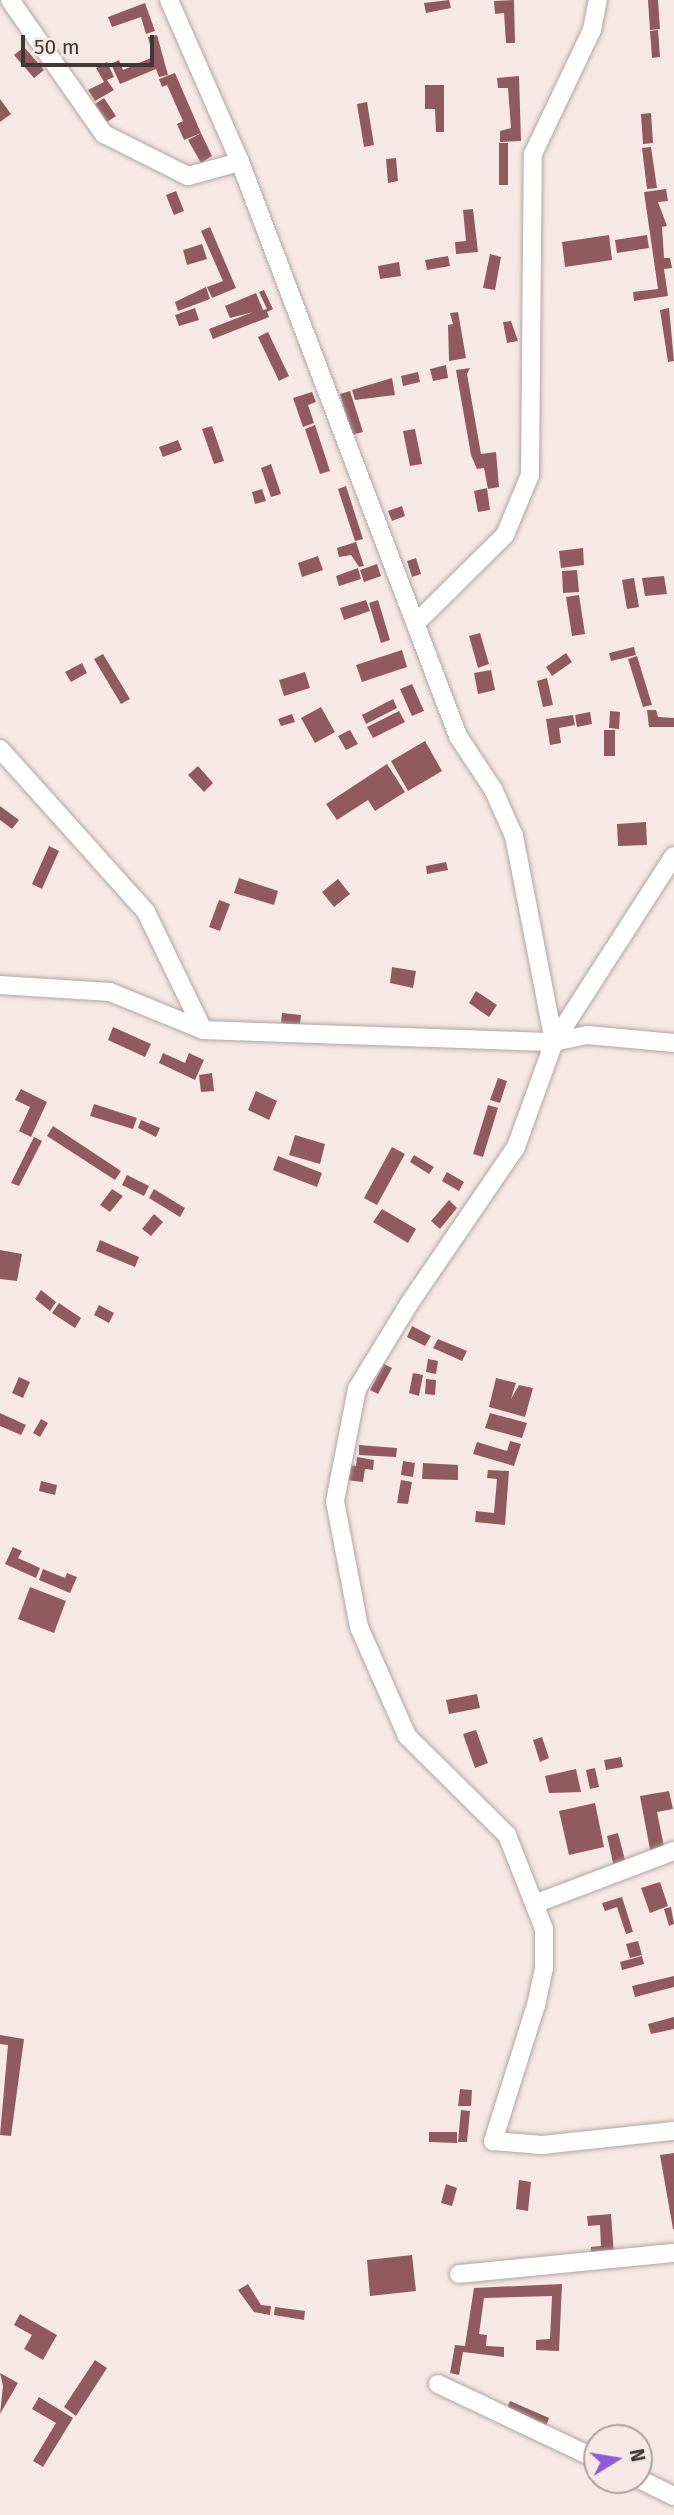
<!DOCTYPE html>
<html>
<head>
<meta charset="utf-8">
<style>
	body { margin:0 }
	#map { position:relative; width:674px; height:2515px; overflow:hidden; background:#f6e8e4; font-family:"Fira Sans",sans-serif }
	div>[style] { position:absolute }
	.building>* { inset:0; background:#915a5e }
	.roads { filter:drop-shadow(0 0 2px #b2a5a1) drop-shadow(0 0 2px #b2a5a1) }
	.minor>* { height:18px; margin:-9px; padding:0 9px; transform-origin:9px; border-radius:9px; background:#fff }
	span { translate:-50% -50%; white-space:nowrap; text-align:center; line-height:1.15; -webkit-text-stroke:7px #f6e8e4; paint-order:stroke }
	.north { position:absolute; left:583px; top:2424px; width:70px; height:70px; box-sizing:border-box; background:#f6e8e4; border:2px solid #aca29f; border-radius:50%; rotate:79deg; font-size:19px; font-weight:700; line-height:28px; text-align:center; color:#3e3837 }
	.north::after { content:''; display:block; margin:auto; width:24px; height:32px; background:#8c5dd7; clip-path:polygon(50% 0,100% 100%,50% 72%,0 100%) }
	.scale { position:absolute; left:21px; top:35px; width:133px; height:32px; box-sizing:border-box; border:4px solid #3e3837; border-top:0; padding-left:9px; font-size:21px; line-height:24px; white-space:nowrap; color:#3e3837; -webkit-text-stroke:5px #f6e8e4; paint-order:stroke }
</style>
</head>
<body>
<div id="map">
	<div class="building">
		<i style="clip-path:polygon(449px 0,451px 8px,426px 13px,424px 3px)"></i>
		<i style="clip-path:polygon(514px 0,515px 43px,506px 43px,504px 13px,495px 14px,494px 1px)"></i>
		<i style="clip-path:polygon(648px 0,658px 0,660px 29px,650px 30px)"></i>
		<i style="clip-path:polygon(145px 3px,155px 31px,146px 34px,141px 17px,112px 27px,108px 17px)"></i>
		<i style="clip-path:polygon(658px 30px,660px 57px,652px 58px,650px 31px)"></i>
		<i style="clip-path:polygon(157px 35px,168px 75px,159px 77px,156px 69px,120px 84px,111px 64px,119px 60px,123px 70px,153px 57px,148px 37px)"></i>
		<i style="clip-path:polygon(24px 47px,44px 70px,34px 78px,14px 55px)"></i>
		<i style="clip-path:polygon(107px 62px,114px 77px,107px 80px,114px 90px,95px 101px,88px 90px,104px 82px,96px 68px)"></i>
		<i style="clip-path:polygon(175px 73px,201px 133px,184px 140px,177px 124px,183px 121px,167px 85px,162px 87px,159px 79px)"></i>
		<i style="clip-path:polygon(519px 76px,521px 141px,500px 142px,500px 131px,511px 128px,508px 88px,498px 88px,497px 78px)"></i>
		<i style="clip-path:polygon(425px 85px,444px 85px,444px 132px,436px 132px,435px 109px,425px 109px)"></i>
		<i style="clip-path:polygon(104px 98px,116px 116px,107px 122px,95px 104px)"></i>
		<i style="clip-path:polygon(0 99px,11px 114px,0 122px)"></i>
		<i style="clip-path:polygon(367px 102px,374px 145px,364px 147px,357px 104px)"></i>
		<i style="clip-path:polygon(651px 113px,653px 143px,643px 144px,641px 114px)"></i>
		<i style="clip-path:polygon(201px 133px,212px 156px,201px 163px,188px 140px)"></i>
		<i style="clip-path:polygon(499px 143px,508px 143px,508px 185px,499px 185px)"></i>
		<i style="clip-path:polygon(651px 147px,657px 188px,647px 189px,642px 148px)"></i>
		<i style="clip-path:polygon(396px 158px,398px 181px,388px 183px,386px 159px)"></i>
		<i style="clip-path:polygon(666px 189px,668px 201px,658px 202px,667px 226px,662px 227px,664px 258px,670px 258px,672px 268px,664px 269px,668px 296px,634px 301px,633px 292px,658px 289px,644px 192px)"></i>
		<i style="clip-path:polygon(176px 191px,184px 211px,174px 215px,166px 195px)"></i>
		<i style="clip-path:polygon(473px 209px,478px 252px,456px 254px,455px 242px,466px 241px,463px 210px)"></i>
		<i style="clip-path:polygon(210px 227px,236px 288px,212px 298px,207px 287px,223px 281px,201px 231px)"></i>
		<i style="clip-path:polygon(609px 235px,612px 260px,565px 267px,562px 242px)"></i>
		<i style="clip-path:polygon(647px 235px,649px 248px,617px 253px,615px 240px)"></i>
		<i style="clip-path:polygon(202px 244px,207px 259px,187px 265px,183px 250px)"></i>
		<i style="clip-path:polygon(490px 254px,501px 257px,495px 290px,483px 288px)"></i>
		<i style="clip-path:polygon(448px 256px,450px 266px,427px 270px,425px 260px)"></i>
		<i style="clip-path:polygon(399px 262px,401px 276px,380px 279px,378px 266px)"></i>
		<i style="clip-path:polygon(206px 287px,210px 299px,178px 311px,175px 302px)"></i>
		<i style="clip-path:polygon(264px 290px,273px 309px,267px 312px,269px 317px,213px 339px,209px 329px,253px 312px,230px 318px,225px 306px,256px 293px,263px 310px,267px 309px,259px 292px)"></i>
		<i style="clip-path:polygon(195px 308px,199px 320px,179px 326px,175px 315px)"></i>
		<i style="clip-path:polygon(669px 308px,674px 361px,668px 362px,660px 310px)"></i>
		<i style="clip-path:polygon(458px 312px,466px 358px,449px 361px,448px 325px,453px 324px,450px 313px)"></i>
		<i style="clip-path:polygon(511px 321px,518px 341px,507px 343px,503px 322px)"></i>
		<i style="clip-path:polygon(268px 332px,289px 376px,279px 381px,258px 337px)"></i>
		<i style="clip-path:polygon(446px 365px,448px 378px,433px 381px,430px 369px)"></i>
		<i style="clip-path:polygon(470px 368px,467px 374px,481px 454px,496px 452px,499px 487px,488px 489px,484px 468px,477px 469px,471px 455px,456px 370px)"></i>
		<i style="clip-path:polygon(418px 372px,420px 382px,403px 386px,401px 376px)"></i>
		<i style="clip-path:polygon(392px 378px,395px 395px,355px 400px,352px 390px)"></i>
		<i style="clip-path:polygon(350px 391px,363px 432px,352px 435px,340px 394px)"></i>
		<i style="clip-path:polygon(312px 392px,316px 402px,308px 405px,314px 423px,303px 427px,293px 398px)"></i>
		<i style="clip-path:polygon(315px 425px,330px 471px,320px 474px,305px 429px)"></i>
		<i style="clip-path:polygon(212px 426px,224px 461px,214px 464px,202px 429px)"></i>
		<i style="clip-path:polygon(415px 429px,422px 464px,410px 466px,403px 431px)"></i>
		<i style="clip-path:polygon(178px 440px,182px 450px,163px 457px,159px 447px)"></i>
		<i style="clip-path:polygon(271px 464px,281px 494px,271px 497px,261px 468px)"></i>
		<i style="clip-path:polygon(346px 486px,363px 539px,355px 541px,338px 489px)"></i>
		<i style="clip-path:polygon(487px 488px,490px 510px,478px 512px,474px 491px)"></i>
		<i style="clip-path:polygon(262px 489px,266px 501px,255px 504px,252px 492px)"></i>
		<i style="clip-path:polygon(402px 506px,405px 516px,392px 521px,388px 511px)"></i>
		<i style="clip-path:polygon(356px 542px,364px 566px,359px 567px,351px 555px,339px 557px,337px 548px)"></i>
		<i style="clip-path:polygon(583px 548px,584px 565px,561px 568px,559px 551px)"></i>
		<i style="clip-path:polygon(318px 556px,323px 570px,302px 577px,298px 563px)"></i>
		<i style="clip-path:polygon(416px 558px,421px 574px,412px 577px,407px 561px)"></i>
		<i style="clip-path:polygon(377px 564px,381px 576px,364px 582px,360px 570px)"></i>
		<i style="clip-path:polygon(358px 568px,361px 579px,339px 586px,336px 576px)"></i>
		<i style="clip-path:polygon(577px 570px,579px 592px,563px 593px,562px 571px)"></i>
		<i style="clip-path:polygon(664px 576px,667px 594px,645px 596px,642px 578px)"></i>
		<i style="clip-path:polygon(634px 578px,639px 607px,627px 609px,622px 580px)"></i>
		<i style="clip-path:polygon(579px 595px,585px 634px,572px 636px,566px 597px)"></i>
		<i style="clip-path:polygon(366px 600px,370px 611px,344px 620px,340px 608px)"></i>
		<i style="clip-path:polygon(378px 600px,390px 640px,381px 643px,369px 603px)"></i>
		<i style="clip-path:polygon(480px 633px,489px 664px,478px 668px,469px 636px)"></i>
		<i style="clip-path:polygon(634px 647px,636px 655px,611px 661px,609px 653px)"></i>
		<i style="clip-path:polygon(402px 650px,407px 667px,362px 682px,356px 665px)"></i>
		<i style="clip-path:polygon(566px 653px,572px 662px,552px 676px,546px 667px)"></i>
		<i style="clip-path:polygon(103px 654px,130px 699px,121px 704px,94px 659px)"></i>
		<i style="clip-path:polygon(637px 656px,652px 705px,643px 707px,628px 659px)"></i>
		<i style="clip-path:polygon(82px 663px,87px 673px,71px 682px,65px 672px)"></i>
		<i style="clip-path:polygon(491px 670px,495px 690px,478px 694px,474px 673px)"></i>
		<i style="clip-path:polygon(305px 672px,310px 688px,284px 696px,279px 680px)"></i>
		<i style="clip-path:polygon(547px 678px,553px 705px,543px 707px,537px 681px)"></i>
		<i style="clip-path:polygon(412px 684px,424px 711px,412px 716px,400px 689px)"></i>
		<i style="clip-path:polygon(393px 699px,397px 708px,366px 724px,362px 715px)"></i>
		<i style="clip-path:polygon(321px 707px,335px 732px,315px 743px,301px 718px)"></i>
		<i style="clip-path:polygon(647px 710px,656px 710px,658px 717px,674px 718px,674px 727px,649px 727px)"></i>
		<i style="clip-path:polygon(399px 711px,405px 722px,373px 738px,367px 727px)"></i>
		<i style="clip-path:polygon(610px 711px,620px 712px,619px 729px,609px 728px)"></i>
		<i style="clip-path:polygon(590px 712px,592px 724px,577px 727px,575px 715px)"></i>
		<i style="clip-path:polygon(292px 714px,295px 722px,281px 726px,278px 719px)"></i>
		<i style="clip-path:polygon(573px 715px,575px 725px,559px 728px,561px 743px,550px 745px,546px 719px)"></i>
		<i style="clip-path:polygon(350px 730px,358px 744px,346px 750px,338px 736px)"></i>
		<i style="clip-path:polygon(604px 730px,615px 730px,615px 756px,604px 756px)"></i>
		<i style="clip-path:polygon(425px 741px,442px 771px,408px 791px,391px 761px)"></i>
		<i style="clip-path:polygon(387px 764px,405px 792px,375px 811px,368px 800px,337px 820px,326px 804px)"></i>
		<i style="clip-path:polygon(198px 766px,213px 783px,204px 792px,188px 775px)"></i>
		<i style="clip-path:polygon(0 806px,19px 820px,12px 829px,0 820px)"></i>
		<i style="clip-path:polygon(646px 822px,647px 845px,618px 846px,617px 824px)"></i>
		<i style="clip-path:polygon(49px 846px,59px 851px,42px 889px,32px 884px)"></i>
		<i style="clip-path:polygon(446px 862px,448px 870px,427px 874px,426px 866px)"></i>
		<i style="clip-path:polygon(239px 878px,278px 891px,274px 905px,234px 893px)"></i>
		<i style="clip-path:polygon(338px 879px,350px 894px,334px 907px,322px 892px)"></i>
		<i style="clip-path:polygon(219px 900px,230px 904px,220px 931px,209px 927px)"></i>
		<i style="clip-path:polygon(392px 967px,416px 971px,413px 988px,390px 983px)"></i>
		<i style="clip-path:polygon(476px 991px,497px 1005px,489px 1017px,469px 1003px)"></i>
		<i style="clip-path:polygon(282px 1013px,301px 1015px,300px 1025px,281px 1023px)"></i>
		<i style="clip-path:polygon(113px 1027px,151px 1044px,145px 1057px,108px 1040px)"></i>
		<i style="clip-path:polygon(163px 1053px,185px 1063px,189px 1053px,204px 1060px,195px 1080px,159px 1063px)"></i>
		<i style="clip-path:polygon(212px 1073px,214px 1091px,201px 1092px,199px 1075px)"></i>
		<i style="clip-path:polygon(498px 1078px,507px 1081px,500px 1103px,490px 1100px)"></i>
		<i style="clip-path:polygon(21px 1089px,47px 1102px,31px 1137px,19px 1131px,30px 1107px,15px 1100px)"></i>
		<i style="clip-path:polygon(256px 1091px,277px 1101px,269px 1120px,248px 1110px)"></i>
		<i style="clip-path:polygon(94px 1104px,137px 1118px,133px 1129px,90px 1116px)"></i>
		<i style="clip-path:polygon(488px 1105px,498px 1108px,483px 1157px,473px 1154px)"></i>
		<i style="clip-path:polygon(141px 1120px,160px 1128px,156px 1137px,138px 1128px)"></i>
		<i style="clip-path:polygon(53px 1126px,121px 1171px,115px 1180px,47px 1136px)"></i>
		<i style="clip-path:polygon(295px 1135px,325px 1144px,320px 1164px,289px 1155px)"></i>
		<i style="clip-path:polygon(34px 1137px,42px 1141px,19px 1186px,11px 1183px)"></i>
		<i style="clip-path:polygon(392px 1147px,405px 1154px,377px 1205px,364px 1198px)"></i>
		<i style="clip-path:polygon(414px 1155px,434px 1167px,429px 1174px,410px 1162px)"></i>
		<i style="clip-path:polygon(278px 1156px,322px 1173px,317px 1187px,273px 1170px)"></i>
		<i style="clip-path:polygon(447px 1172px,464px 1182px,459px 1191px,442px 1181px)"></i>
		<i style="clip-path:polygon(127px 1175px,149px 1186px,144px 1196px,122px 1185px)"></i>
		<i style="clip-path:polygon(112px 1189px,123px 1196px,110px 1212px,100px 1205px)"></i>
		<i style="clip-path:polygon(154px 1189px,185px 1208px,180px 1217px,149px 1198px)"></i>
		<i style="clip-path:polygon(449px 1200px,457px 1208px,440px 1229px,431px 1221px)"></i>
		<i style="clip-path:polygon(382px 1209px,416px 1229px,408px 1243px,373px 1222px)"></i>
		<i style="clip-path:polygon(154px 1214px,163px 1222px,151px 1236px,142px 1229px)"></i>
		<i style="clip-path:polygon(100px 1240px,139px 1257px,135px 1267px,96px 1251px)"></i>
		<i style="clip-path:polygon(0 1250px,22px 1254px,17px 1281px,0 1279px)"></i>
		<i style="clip-path:polygon(41px 1290px,56px 1302px,50px 1311px,35px 1299px)"></i>
		<i style="clip-path:polygon(59px 1303px,81px 1318px,75px 1328px,52px 1313px)"></i>
		<i style="clip-path:polygon(99px 1305px,114px 1313px,109px 1323px,94px 1315px)"></i>
		<i style="clip-path:polygon(412px 1326px,431px 1336px,425px 1346px,407px 1337px)"></i>
		<i style="clip-path:polygon(438px 1339px,467px 1351px,462px 1361px,433px 1348px)"></i>
		<i style="clip-path:polygon(428px 1359px,438px 1361px,436px 1374px,426px 1372px)"></i>
		<i style="clip-path:polygon(384px 1364px,392px 1368px,378px 1394px,370px 1390px)"></i>
		<i style="clip-path:polygon(413px 1373px,423px 1375px,419px 1396px,409px 1393px)"></i>
		<i style="clip-path:polygon(19px 1377px,30px 1382px,23px 1398px,12px 1393px)"></i>
		<i style="clip-path:polygon(496px 1378px,516px 1383px,511px 1399px,519px 1385px,533px 1388px,525px 1417px,489px 1407px)"></i>
		<i style="clip-path:polygon(426px 1379px,436px 1380px,435px 1395px,425px 1394px)"></i>
		<i style="clip-path:polygon(0 1413px,26px 1425px,21px 1435px,0 1426px)"></i>
		<i style="clip-path:polygon(490px 1413px,527px 1423px,522px 1438px,485px 1428px)"></i>
		<i style="clip-path:polygon(41px 1419px,48px 1423px,40px 1437px,33px 1433px)"></i>
		<i style="clip-path:polygon(510px 1441px,521px 1444px,514px 1466px,473px 1454px,477px 1442px,507px 1451px)"></i>
		<i style="clip-path:polygon(359px 1445px,397px 1448px,396px 1457px,359px 1455px)"></i>
		<i style="clip-path:polygon(357px 1457px,374px 1460px,373px 1470px,365px 1469px,363px 1482px,346px 1480px,349px 1465px,356px 1466px)"></i>
		<i style="clip-path:polygon(403px 1461px,415px 1463px,413px 1477px,401px 1475px)"></i>
		<i style="clip-path:polygon(423px 1463px,458px 1465px,458px 1480px,422px 1479px)"></i>
		<i style="clip-path:polygon(488px 1470px,509px 1471px,505px 1525px,475px 1522px,476px 1511px,494px 1513px,497px 1479px,487px 1478px)"></i>
		<i style="clip-path:polygon(401px 1480px,412px 1482px,408px 1504px,397px 1503px)"></i>
		<i style="clip-path:polygon(41px 1481px,57px 1485px,55px 1495px,39px 1491px)"></i>
		<i style="clip-path:polygon(13px 1547px,22px 1551px,18px 1558px,40px 1568px,36px 1578px,5px 1564px)"></i>
		<i style="clip-path:polygon(43px 1569px,65px 1578px,67px 1573px,77px 1577px,70px 1593px,39px 1580px)"></i>
		<i style="clip-path:polygon(30px 1587px,66px 1601px,54px 1633px,18px 1619px)"></i>
		<i style="clip-path:polygon(477px 1694px,480px 1708px,449px 1714px,446px 1700px)"></i>
		<i style="clip-path:polygon(476px 1730px,488px 1763px,475px 1768px,463px 1734px)"></i>
		<i style="clip-path:polygon(542px 1737px,549px 1758px,540px 1762px,533px 1740px)"></i>
		<i style="clip-path:polygon(621px 1757px,623px 1767px,606px 1770px,604px 1760px)"></i>
		<i style="clip-path:polygon(595px 1768px,599px 1787px,590px 1789px,586px 1770px)"></i>
		<i style="clip-path:polygon(576px 1769px,581px 1792px,549px 1793px,545px 1776px)"></i>
		<i style="clip-path:polygon(669px 1791px,673px 1809px,657px 1812px,665px 1852px,651px 1855px,640px 1796px)"></i>
		<i style="clip-path:polygon(595px 1803px,604px 1847px,569px 1855px,559px 1811px)"></i>
		<i style="clip-path:polygon(618px 1833px,626px 1864px,614px 1867px,607px 1836px)"></i>
		<i style="clip-path:polygon(660px 1882px,668px 1906px,650px 1913px,641px 1888px)"></i>
		<i style="clip-path:polygon(622px 1897px,633px 1932px,626px 1934px,617px 1907px,605px 1911px,602px 1903px)"></i>
		<i style="clip-path:polygon(671px 1907px,674px 1924px,669px 1926px,664px 1909px)"></i>
		<i style="clip-path:polygon(638px 1941px,642px 1955px,630px 1958px,626px 1944px)"></i>
		<i style="clip-path:polygon(642px 1956px,644px 1964px,622px 1970px,620px 1962px)"></i>
		<i style="clip-path:polygon(674px 1976px,674px 1987px,635px 1997px,632px 1986px)"></i>
		<i style="clip-path:polygon(674px 2017px,674px 2029px,651px 2034px,648px 2024px)"></i>
		<i style="clip-path:polygon(0 2035px,24px 2039px,11px 2136px,0 2135px,8px 2045px,0 2044px)"></i>
		<i style="clip-path:polygon(460px 2089px,472px 2090px,471px 2106px,458px 2106px)"></i>
		<i style="clip-path:polygon(461px 2110px,470px 2111px,467px 2142px,458px 2142px)"></i>
		<i style="clip-path:polygon(429px 2132px,457px 2132px,457px 2143px,429px 2142px)"></i>
		<i style="clip-path:polygon(674px 2153px,674px 2229px,673px 2229px,660px 2155px)"></i>
		<i style="clip-path:polygon(519px 2180px,531px 2182px,528px 2211px,516px 2209px)"></i>
		<i style="clip-path:polygon(446px 2184px,457px 2188px,452px 2206px,441px 2203px)"></i>
		<i style="clip-path:polygon(611px 2214px,614px 2256px,591px 2258px,591px 2247px,601px 2246px,600px 2225px,588px 2226px,587px 2216px)"></i>
		<i style="clip-path:polygon(412px 2255px,416px 2291px,370px 2296px,367px 2260px)"></i>
		<i style="clip-path:polygon(248px 2284px,261px 2305px,271px 2306px,270px 2315px,254px 2312px,238px 2290px)"></i>
		<i style="clip-path:polygon(562px 2284px,559px 2351px,536px 2350px,536px 2340px,550px 2339px,552px 2296px,484px 2298px,479px 2334px,487px 2335px,486px 2346px,504px 2347px,504px 2357px,463px 2352px,459px 2375px,450px 2373px,455px 2345px,465px 2346px,474px 2288px)"></i>
		<i style="clip-path:polygon(275px 2307px,305px 2311px,304px 2320px,274px 2315px)"></i>
		<i style="clip-path:polygon(20px 2314px,57px 2335px,43px 2360px,24px 2349px,32px 2335px,14px 2325px)"></i>
		<i style="clip-path:polygon(95px 2360px,107px 2368px,76px 2416px,64px 2407px)"></i>
		<i style="clip-path:polygon(0 2373px,18px 2383px,0 2414px,3px 2386px)"></i>
		<i style="clip-path:polygon(39px 2397px,73px 2418px,43px 2467px,33px 2461px,56px 2423px,32px 2409px)"></i>
		<i style="clip-path:polygon(510px 2401px,549px 2418px,546px 2426px,507px 2409px)"></i>
	</div>
	<div class="roads">
		<div class="minor">
			<i style="left:10px;top:0;width:164px;rotate:55deg"></i>
			<i style="left:104px;top:134px;width:94px;rotate:26.6deg"></i>
			<i style="left:188px;top:176px;width:54px;rotate:-15.1deg"></i>
			<i style="left:169px;top:0;width:177px;rotate:66.3deg"></i>
			<i style="left:240px;top:162px;width:614px;rotate:69.2deg"></i>
			<i style="left:458px;top:736px;width:64px;rotate:56.6deg"></i>
			<i style="left:493px;top:789px;width:51px;rotate:65.9deg"></i>
			<i style="left:514px;top:836px;width:210px;rotate:79deg"></i>
			<i style="left:416px;top:623px;width:125px;rotate:-44.7deg"></i>
			<i style="left:505px;top:535px;width:65px;rotate:-67.4deg"></i>
			<i style="left:530px;top:475px;width:321px;rotate:-89.5deg"></i>
			<i style="left:533px;top:154px;width:137px;rotate:-64.6deg"></i>
			<i style="left:592px;top:30px;width:31px;rotate:-79deg"></i>
			<i style="left:0;top:749px;width:219px;rotate:48.1deg"></i>
			<i style="left:146px;top:912px;width:131px;rotate:64.2deg"></i>
			<i style="left:0;top:985px;width:110px;rotate:3.6deg"></i>
			<i style="left:110px;top:992px;width:100px;rotate:22.2deg"></i>
			<i style="left:203px;top:1030px;width:351px;rotate:2deg"></i>
			<i style="left:554px;top:1042px;width:221px;rotate:-57.2deg"></i>
			<i style="left:674px;top:1043px;width:87px;rotate:-174.7deg"></i>
			<i style="left:587px;top:1035px;width:34px;rotate:168deg"></i>
			<i style="left:554px;top:1042px;width:112px;rotate:109.9deg"></i>
			<i style="left:516px;top:1147px;width:190px;rotate:124.3deg"></i>
			<i style="left:409px;top:1304px;width:100px;rotate:121.5deg"></i>
			<i style="left:357px;top:1389px;width:114px;rotate:101.1deg"></i>
			<i style="left:335px;top:1501px;width:128px;rotate:79.2deg"></i>
			<i style="left:359px;top:1627px;width:119px;rotate:66.2deg"></i>
			<i style="left:407px;top:1736px;width:141px;rotate:44.7deg"></i>
			<i style="left:507px;top:1835px;width:101px;rotate:68.5deg"></i>
			<i style="left:544px;top:1929px;width:39px;rotate:90deg"></i>
			<i style="left:544px;top:1968px;width:38px;rotate:102deg"></i>
			<i style="left:536px;top:2005px;width:143px;rotate:107.5deg"></i>
			<i style="left:493px;top:2141px;width:49px;rotate:4.7deg"></i>
			<i style="left:542px;top:2145px;width:133px;rotate:-6.1deg"></i>
			<i style="left:537px;top:1903px;width:147px;rotate:-20.8deg"></i>
			<i style="left:459px;top:2274px;width:216px;rotate:-5.6deg"></i>
			<i style="left:438px;top:2384px;width:176px;rotate:25.3deg"></i>
			<i style="left:639px;top:2479px;width:39px;rotate:26deg"></i>
		</div>
	</div>
	<div class="north">N</div>
	<div class="scale">50 m</div>
</div>
</body>
</html>
